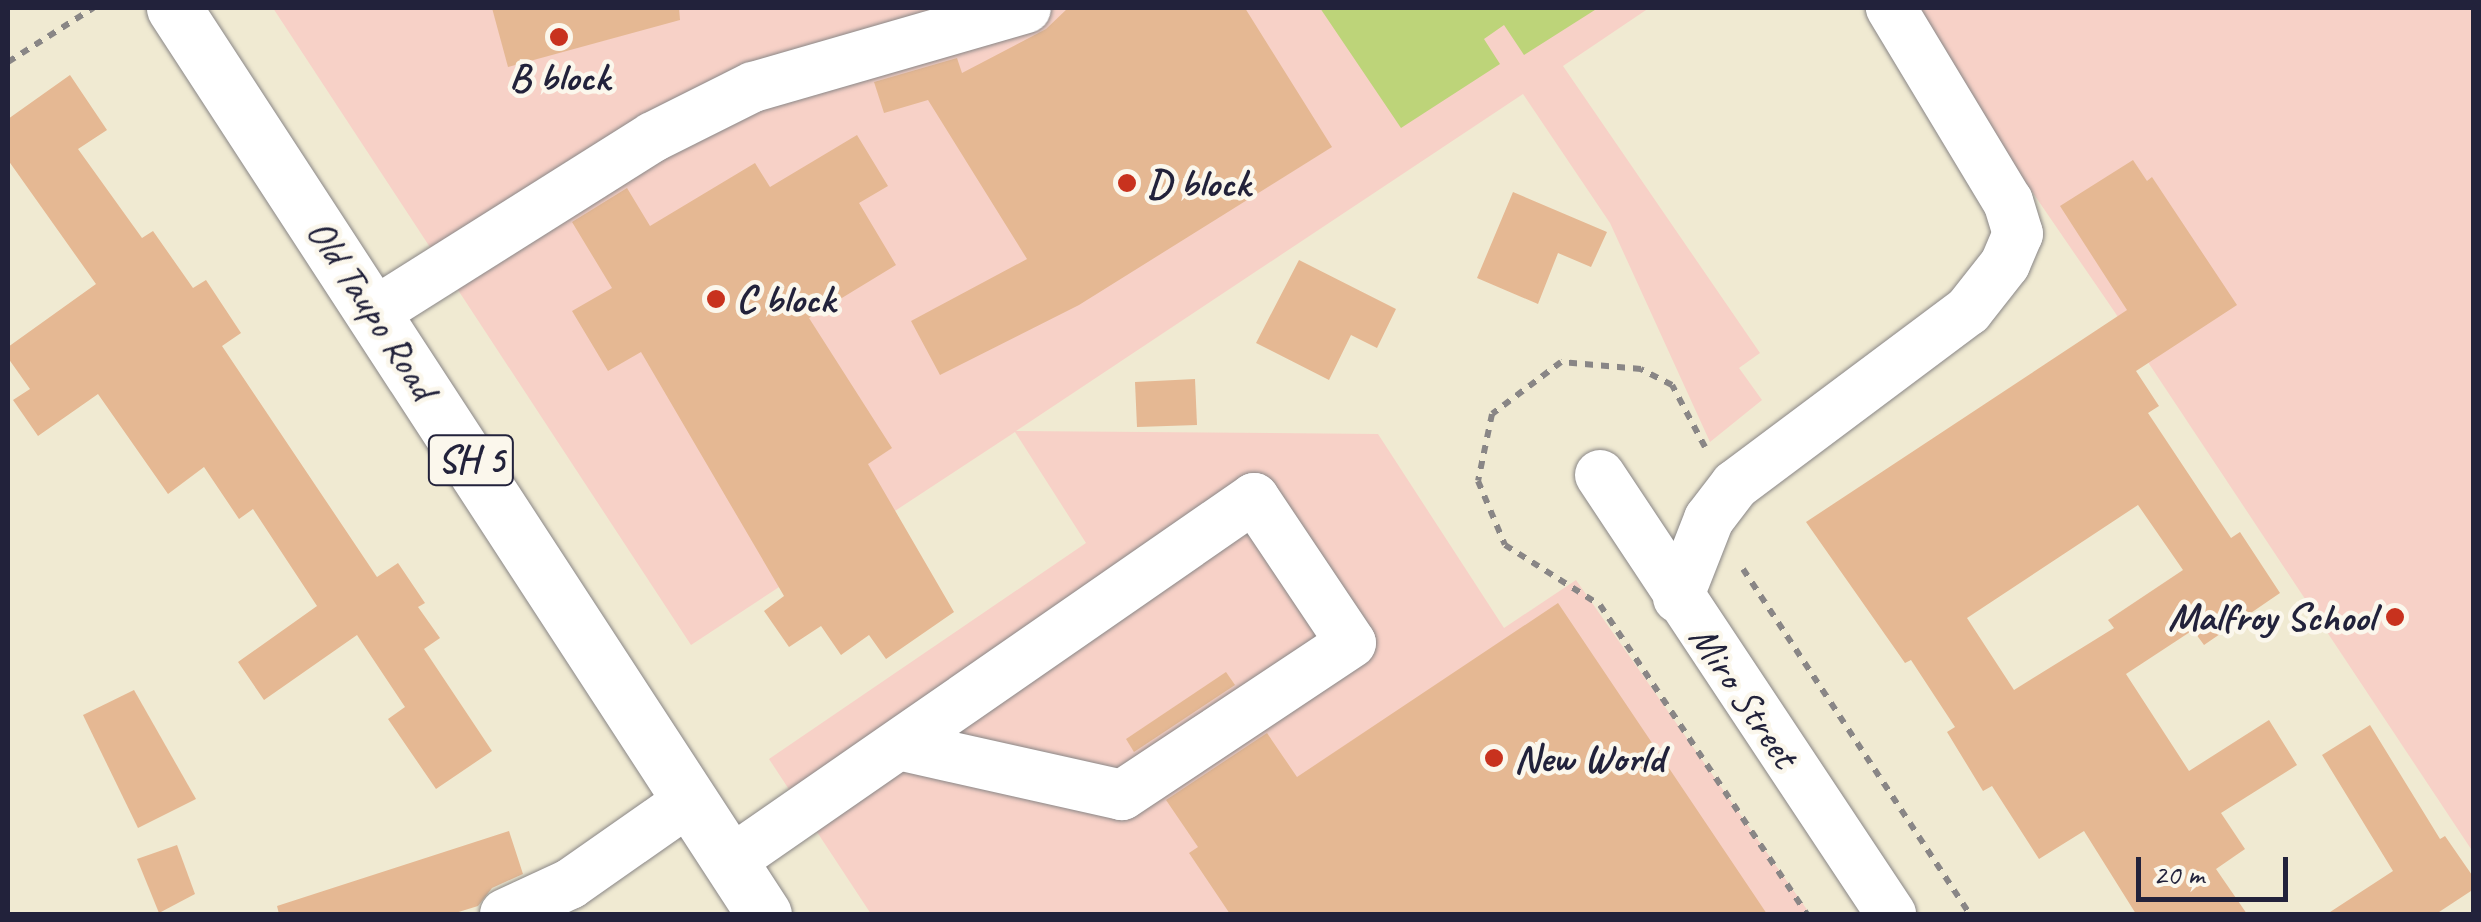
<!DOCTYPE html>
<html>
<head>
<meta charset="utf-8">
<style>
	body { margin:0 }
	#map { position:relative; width:2481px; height:922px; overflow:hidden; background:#f0ead2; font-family:Caveat,sans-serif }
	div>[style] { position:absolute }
	.built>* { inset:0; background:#f7d1c7 }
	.green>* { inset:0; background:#bdd479 }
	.building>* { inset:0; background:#e5b893 }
	.path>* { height:6px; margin-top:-3px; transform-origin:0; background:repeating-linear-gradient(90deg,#898686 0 8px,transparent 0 16px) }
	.roads { filter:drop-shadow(0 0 2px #898686) drop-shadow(0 0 2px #898686) }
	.minor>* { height:50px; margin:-25px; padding:0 25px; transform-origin:25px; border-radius:25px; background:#fff }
	.highway>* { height:55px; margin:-27.5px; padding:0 27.5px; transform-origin:27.5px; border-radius:27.5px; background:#fff }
	.dots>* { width:28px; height:28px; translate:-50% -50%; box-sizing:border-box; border:5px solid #fbf7ec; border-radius:50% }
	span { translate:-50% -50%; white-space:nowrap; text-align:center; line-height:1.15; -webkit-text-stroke:9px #fbf7ec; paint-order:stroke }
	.shield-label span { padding:2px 8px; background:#fbf7ec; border:2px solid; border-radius:8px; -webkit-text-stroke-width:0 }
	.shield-label { font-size:38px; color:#22223b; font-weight:700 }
	.poi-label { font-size:40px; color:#22223b; font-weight:700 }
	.left { translate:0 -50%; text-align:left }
	.right { translate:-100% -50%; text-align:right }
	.street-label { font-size:40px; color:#22223b }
	.frame { position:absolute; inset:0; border:10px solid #22223b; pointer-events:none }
	.scale { position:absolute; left:2136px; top:857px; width:152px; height:45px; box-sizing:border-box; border:5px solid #22223b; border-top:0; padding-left:12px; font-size:30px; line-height:35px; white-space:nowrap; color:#22223b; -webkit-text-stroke:8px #fbf7ec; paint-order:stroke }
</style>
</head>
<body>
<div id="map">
	<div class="built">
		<i style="clip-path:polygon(273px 8px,1649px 8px,1563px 66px,1760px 353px,1739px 368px,1762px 400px,1710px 442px,1610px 223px,1523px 94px,1016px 431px,1378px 434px,1504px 628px,1576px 580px,1810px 914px,871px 914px,769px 759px,1086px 543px,1015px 432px,691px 645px)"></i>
		<i style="clip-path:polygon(1906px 8px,2473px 8px,2473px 852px,2114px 311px)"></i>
	</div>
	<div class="green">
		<i style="clip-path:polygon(1320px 8px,1598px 8px,1524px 55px,1504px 25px,1484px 39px,1500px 64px,1401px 128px)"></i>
	</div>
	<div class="building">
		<i style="clip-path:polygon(492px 8px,679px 8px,680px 20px,508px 67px)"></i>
		<i style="clip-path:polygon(1068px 8px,1245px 8px,1332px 147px,1079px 305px,940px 375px,911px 321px,1027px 259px,928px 100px,884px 113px,874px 82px,957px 58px,962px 73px,1046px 29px)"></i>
		<i style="clip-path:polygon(70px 75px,107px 130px,78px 149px,142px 238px,153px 231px,193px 288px,206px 280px,241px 333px,222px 346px,377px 577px,398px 563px,425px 603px,418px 607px,440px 638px,424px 649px,492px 751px,436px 789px,388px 719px,405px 707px,357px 635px,264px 700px,238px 662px,317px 606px,253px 509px,239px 519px,204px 467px,168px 494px,98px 394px,38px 436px,13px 400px,30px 389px,8px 358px,8px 347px,96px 284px,8px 160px,8px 119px)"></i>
		<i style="clip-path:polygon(857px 135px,888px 186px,859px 203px,896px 265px,809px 318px,892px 448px,868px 464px,954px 612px,886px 659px,869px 635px,841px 655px,821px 626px,789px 647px,764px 611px,784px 596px,641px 352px,608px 371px,572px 311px,612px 288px,572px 222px,627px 188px,650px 226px,755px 163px,770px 187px)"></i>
		<i style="clip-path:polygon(evenodd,2133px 160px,2147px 181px,2152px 177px,2237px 305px,2136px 371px,2159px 406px,2148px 413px,2231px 538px,2240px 532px,2280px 593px,2204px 645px,2193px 630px,2126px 674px,2189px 771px,2269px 720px,2297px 765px,2221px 813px,2245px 849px,2216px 869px,2247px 914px,2136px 914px,2084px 831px,2039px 859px,1992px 786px,1983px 791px,1947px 732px,1955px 727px,1911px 660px,1905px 663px,1806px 522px,2127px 310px,2060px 206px,2133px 160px,2138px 505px,2183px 570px,2108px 620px,2114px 628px,2014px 690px,1967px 618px,2138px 505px)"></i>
		<i style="clip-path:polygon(1513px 192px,1607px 232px,1591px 267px,1558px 253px,1538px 304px,1477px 278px)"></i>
		<i style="clip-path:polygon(1299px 260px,1396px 309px,1377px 348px,1351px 335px,1329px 380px,1256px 343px)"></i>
		<i style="clip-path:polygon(1195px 379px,1197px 425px,1137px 427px,1135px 382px)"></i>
		<i style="clip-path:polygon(1558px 603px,1767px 914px,1230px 914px,1189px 853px,1198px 847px,1166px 800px,1267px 733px,1297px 777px)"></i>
		<i style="clip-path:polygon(1226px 672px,1235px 685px,1134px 752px,1126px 739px)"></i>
		<i style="clip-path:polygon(134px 690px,196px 799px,138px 828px,83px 715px)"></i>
		<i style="clip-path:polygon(2370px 725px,2440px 839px,2445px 836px,2474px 878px,2474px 889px,2436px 914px,2327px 914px,2393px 871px,2322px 755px)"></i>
		<i style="clip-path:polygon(509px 831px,523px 874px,492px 888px,478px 906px,452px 914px,279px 914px,277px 906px)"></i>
		<i style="clip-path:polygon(177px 845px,195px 894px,159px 913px,137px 859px)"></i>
	</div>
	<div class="path">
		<i style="left:8px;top:62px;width:101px;rotate:-32.4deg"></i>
		<i style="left:1705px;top:447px;width:70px;rotate:-118deg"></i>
		<i style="left:1672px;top:385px;width:35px;rotate:-153deg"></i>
		<i style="left:1641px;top:369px;width:80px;rotate:-175deg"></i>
		<i style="left:1561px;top:362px;width:86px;rotate:143deg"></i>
		<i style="left:1492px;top:414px;width:68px;rotate:101.8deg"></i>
		<i style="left:1478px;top:481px;width:69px;rotate:67.1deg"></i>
		<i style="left:1505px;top:545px;width:112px;rotate:32.3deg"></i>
		<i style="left:1600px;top:605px;width:372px;rotate:56.2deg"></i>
		<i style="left:1743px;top:569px;width:413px;rotate:56.7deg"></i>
	</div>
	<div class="roads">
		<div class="minor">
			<i style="left:375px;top:312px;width:328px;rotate:-32.2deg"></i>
			<i style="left:653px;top:137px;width:112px;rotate:-26.6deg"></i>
			<i style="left:753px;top:87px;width:284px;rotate:-16.1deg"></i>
			<i style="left:1600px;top:475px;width:527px;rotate:56.46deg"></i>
			<i style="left:1678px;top:598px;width:85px;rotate:-68.6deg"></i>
			<i style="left:1709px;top:519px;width:43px;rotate:-52.6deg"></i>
			<i style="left:1735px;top:485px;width:291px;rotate:-36.8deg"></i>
			<i style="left:1968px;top:311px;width:60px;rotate:-51.8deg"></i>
			<i style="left:2005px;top:264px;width:33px;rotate:-67deg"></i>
			<i style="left:2018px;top:234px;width:34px;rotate:-107deg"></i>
			<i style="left:2008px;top:202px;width:227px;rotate:-121.1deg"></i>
			<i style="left:729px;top:862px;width:639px;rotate:-34.73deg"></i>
			<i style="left:1254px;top:498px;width:174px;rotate:56.2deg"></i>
			<i style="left:1351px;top:643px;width:275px;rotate:146.4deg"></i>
			<i style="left:1122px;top:795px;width:225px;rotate:-167.4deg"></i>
			<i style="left:505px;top:914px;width:72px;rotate:-24.8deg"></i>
			<i style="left:570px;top:884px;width:146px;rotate:-35deg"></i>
		</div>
		<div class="highway">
			<i style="left:174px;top:8px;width:1081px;rotate:56.93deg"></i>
		</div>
	</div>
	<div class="dots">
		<i style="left:559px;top:37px;background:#c8321e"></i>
		<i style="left:1127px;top:183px;background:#c8321e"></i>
		<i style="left:716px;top:299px;background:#c8321e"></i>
		<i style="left:2395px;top:617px;background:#c8321e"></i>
		<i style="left:1494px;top:758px;background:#c8321e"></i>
	</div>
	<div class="shield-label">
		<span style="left:471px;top:460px">SH 5</span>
	</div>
	<div class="poi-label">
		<span style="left:559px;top:77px">B block</span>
		<span class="left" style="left:1147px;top:183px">D block</span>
		<span class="left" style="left:736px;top:299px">C block</span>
		<span class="right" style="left:2375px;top:617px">Malfroy School</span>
		<span class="left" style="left:1514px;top:758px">New World</span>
	</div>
	<div class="street-label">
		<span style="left:372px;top:309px;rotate:57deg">Old Taupo Road</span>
		<span style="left:1744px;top:696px;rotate:56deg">Miro Street</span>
	</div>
	<div class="frame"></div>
	<div class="scale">20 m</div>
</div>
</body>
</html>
